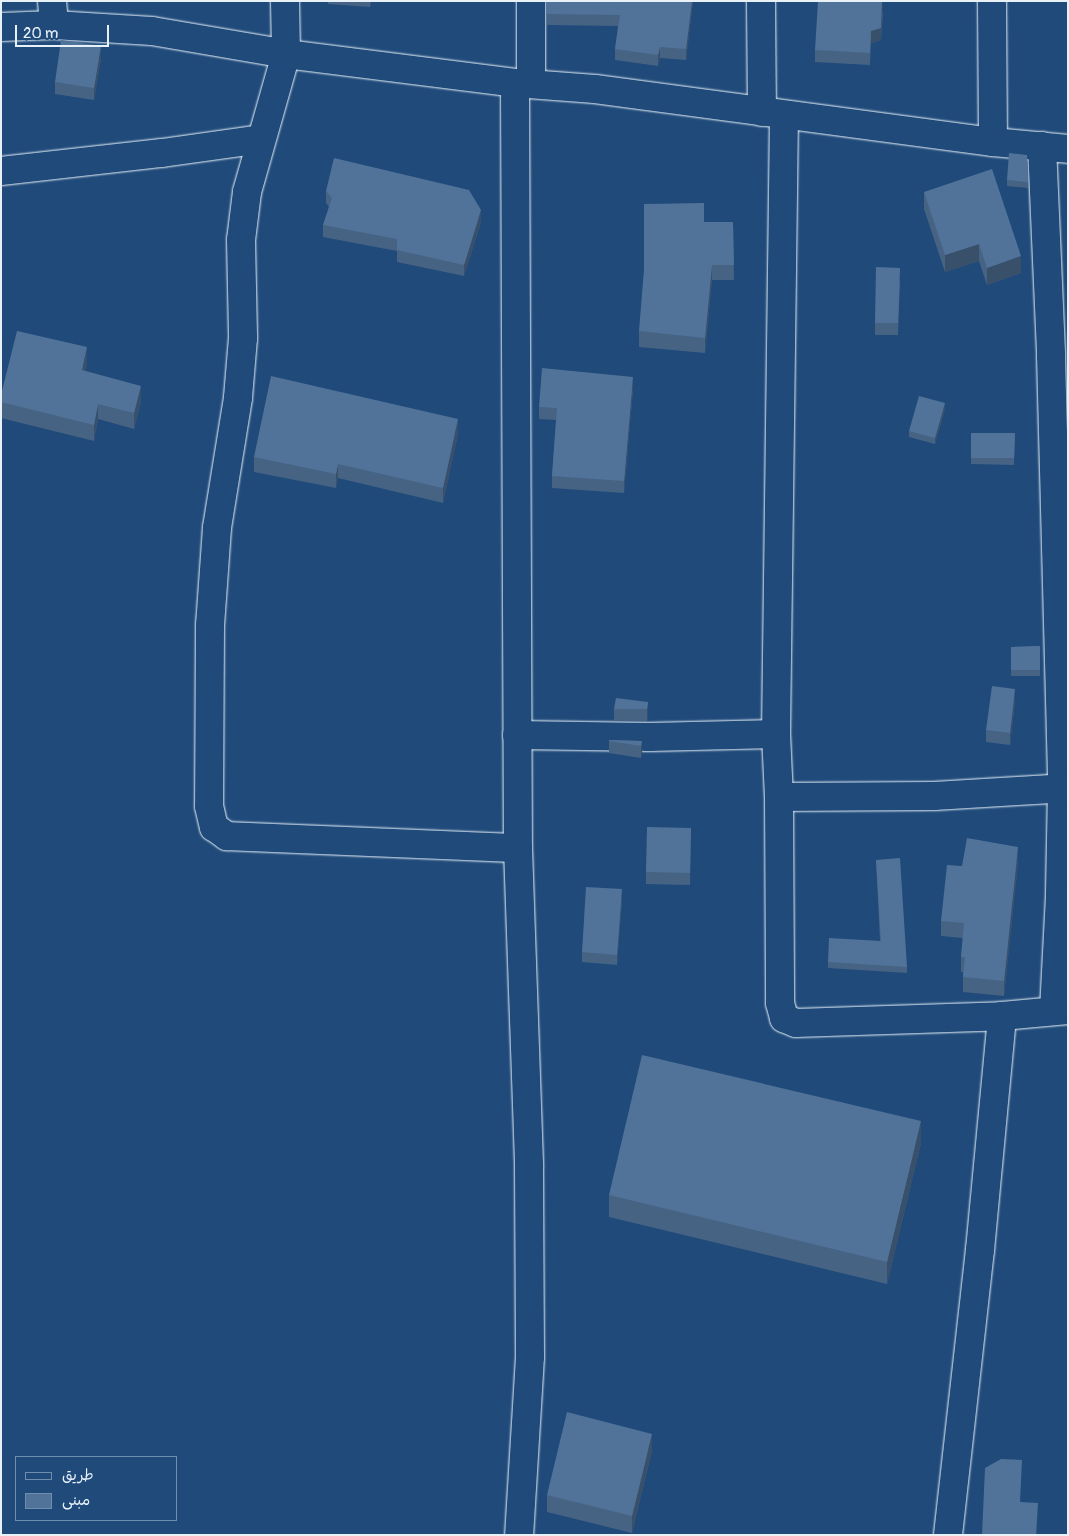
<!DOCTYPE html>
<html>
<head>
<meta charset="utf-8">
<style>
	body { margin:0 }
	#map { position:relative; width:1069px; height:1536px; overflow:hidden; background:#1f4a7a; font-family:Pangolin,"Playpen Sans Arabic",sans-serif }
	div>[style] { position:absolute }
	.roads { filter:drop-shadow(0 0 1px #e8f1f8) drop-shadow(0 0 1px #e8f1f8) }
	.street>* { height:28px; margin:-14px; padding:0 14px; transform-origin:14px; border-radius:14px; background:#1f4a7a }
	.wall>* { inset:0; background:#466384 }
	.shaded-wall>* { inset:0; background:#39506b }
	.building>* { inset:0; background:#517399 }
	span { translate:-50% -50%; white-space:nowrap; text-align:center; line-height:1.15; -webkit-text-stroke:4.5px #1f4a7a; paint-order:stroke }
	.frame { position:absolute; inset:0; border:2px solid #e8f1f8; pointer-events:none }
	.legend { position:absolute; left:15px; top:1456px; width:162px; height:65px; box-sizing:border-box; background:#1f4a7a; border:1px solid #6f8dac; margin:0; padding:6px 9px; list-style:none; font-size:15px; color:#e8f1f8 }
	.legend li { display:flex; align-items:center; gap:10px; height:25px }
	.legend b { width:25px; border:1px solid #6f8dac }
	.scale { position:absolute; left:15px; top:25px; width:94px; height:22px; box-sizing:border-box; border:2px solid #e8f1f8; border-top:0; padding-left:6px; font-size:15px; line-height:18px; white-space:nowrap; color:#e8f1f8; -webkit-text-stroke:4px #1f4a7a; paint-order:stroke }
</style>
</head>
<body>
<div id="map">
	<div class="roads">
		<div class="street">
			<i style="left:52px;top:1px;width:24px;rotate:85deg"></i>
			<i style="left:285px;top:1px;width:53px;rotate:88.9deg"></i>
			<i style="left:286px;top:54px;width:143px;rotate:105.8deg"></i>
			<i style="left:247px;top:192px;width:48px;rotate:97.1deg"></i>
			<i style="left:241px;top:240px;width:98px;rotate:88.8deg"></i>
			<i style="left:243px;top:338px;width:60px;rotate:94.8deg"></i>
			<i style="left:238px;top:398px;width:132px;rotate:99.2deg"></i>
			<i style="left:217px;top:528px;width:97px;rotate:94.1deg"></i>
			<i style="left:210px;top:625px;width:181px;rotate:90.3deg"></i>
			<i style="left:209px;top:806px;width:22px;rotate:77deg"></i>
			<i style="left:214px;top:827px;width:16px;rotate:35deg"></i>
			<i style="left:227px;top:836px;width:291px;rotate:2.4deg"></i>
			<i style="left:761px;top:1px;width:111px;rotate:89.5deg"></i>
			<i style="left:992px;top:1px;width:141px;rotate:89.6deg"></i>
			<i style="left:1px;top:27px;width:53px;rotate:-2.2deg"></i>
			<i style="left:54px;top:25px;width:98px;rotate:3.5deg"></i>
			<i style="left:152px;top:31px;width:136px;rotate:9.7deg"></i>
			<i style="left:286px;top:54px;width:231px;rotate:7.2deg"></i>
			<i style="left:515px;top:83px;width:80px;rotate:4.3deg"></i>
			<i style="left:595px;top:89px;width:402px;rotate:7.6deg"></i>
			<i style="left:993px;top:142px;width:75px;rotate:5.3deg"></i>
			<i style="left:515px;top:83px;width:765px;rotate:89.78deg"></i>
			<i style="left:518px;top:848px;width:319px;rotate:88deg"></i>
			<i style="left:529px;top:1167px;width:190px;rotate:89.7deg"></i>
			<i style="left:530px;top:1357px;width:178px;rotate:93.5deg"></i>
			<i style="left:531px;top:83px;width:82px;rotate:-90deg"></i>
			<i style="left:784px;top:115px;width:619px;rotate:90.74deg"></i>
			<i style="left:776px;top:734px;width:63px;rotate:87.3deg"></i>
			<i style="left:779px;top:797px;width:206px;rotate:89.7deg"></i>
			<i style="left:780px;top:1003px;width:16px;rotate:75deg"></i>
			<i style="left:784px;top:1018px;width:13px;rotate:23deg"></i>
			<i style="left:796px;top:1023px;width:206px;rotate:-1.9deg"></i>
			<i style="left:1002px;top:1016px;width:66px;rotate:-5.2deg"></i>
			<i style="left:1042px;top:146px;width:210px;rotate:87.5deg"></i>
			<i style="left:1051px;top:356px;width:432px;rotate:88.5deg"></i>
			<i style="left:1062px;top:788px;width:108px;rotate:91.1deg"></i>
			<i style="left:1060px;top:896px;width:114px;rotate:93deg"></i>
			<i style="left:1px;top:171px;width:162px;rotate:-6.4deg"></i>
			<i style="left:162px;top:153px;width:100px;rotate:-8deg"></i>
			<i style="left:517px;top:735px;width:133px;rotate:0.9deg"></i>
			<i style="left:650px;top:737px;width:126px;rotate:-1.4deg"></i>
			<i style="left:779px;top:797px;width:155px;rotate:-0.4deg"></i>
			<i style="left:934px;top:796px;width:134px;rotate:-3.4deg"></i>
			<i style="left:948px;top:1535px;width:287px;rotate:-83.6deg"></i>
			<i style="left:980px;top:1250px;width:235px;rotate:-84.6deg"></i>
		</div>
	</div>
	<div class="wall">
		<i style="clip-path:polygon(328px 1px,371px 1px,370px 7px,328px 4px)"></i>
		<i style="clip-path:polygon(547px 1px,693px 1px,686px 60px,660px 58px,658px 66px,615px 60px,615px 49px,618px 26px,547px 25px)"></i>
		<i style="clip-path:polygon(883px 12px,881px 40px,871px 43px,870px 65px,815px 62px,815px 50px)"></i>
		<i style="clip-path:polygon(101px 58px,94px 100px,55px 94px,55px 82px)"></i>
		<i style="clip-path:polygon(1027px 155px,1028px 188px,1007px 186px,1007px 180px)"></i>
		<i style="clip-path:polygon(326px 191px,481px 222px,464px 276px,397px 262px,397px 251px,323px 237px,323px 225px,329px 207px,326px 203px)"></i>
		<i style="clip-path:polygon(924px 192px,1021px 273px,987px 285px,979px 261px,945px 272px,924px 209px)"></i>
		<i style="clip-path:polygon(704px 222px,733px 222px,734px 280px,712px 280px,705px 353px,639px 347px,639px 331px)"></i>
		<i style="clip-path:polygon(900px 280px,898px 335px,875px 335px,875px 323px)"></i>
		<i style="clip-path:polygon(87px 363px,85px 371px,141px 401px,134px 429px,98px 419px,94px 441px,1px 418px,1px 395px)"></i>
		<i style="clip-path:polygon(633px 389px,624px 493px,552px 488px,552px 476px,556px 420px,539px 419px,539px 407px)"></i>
		<i style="clip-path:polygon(945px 409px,935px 444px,909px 437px,909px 431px)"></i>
		<i style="clip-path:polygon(971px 433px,1015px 433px,1014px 465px,971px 464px)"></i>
		<i style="clip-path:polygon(458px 434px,443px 503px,338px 478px,336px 488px,254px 472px,254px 457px)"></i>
		<i style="clip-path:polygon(1040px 646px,1040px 676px,1011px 676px,1011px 647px)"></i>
		<i style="clip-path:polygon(1015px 701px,1010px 745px,986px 742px,986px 730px)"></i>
		<i style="clip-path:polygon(648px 702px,648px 714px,647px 721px,614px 721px,614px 709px)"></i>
		<i style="clip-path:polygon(609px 740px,642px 741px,641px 758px,609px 753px)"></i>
		<i style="clip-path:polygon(691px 828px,690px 885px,646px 884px,646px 872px)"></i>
		<i style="clip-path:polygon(876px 860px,907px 967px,907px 973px,828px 968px,828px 962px,880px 941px)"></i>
		<i style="clip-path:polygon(1018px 862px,1004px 996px,963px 992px,963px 972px,961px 972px,961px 957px,963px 938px,941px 936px,941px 921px,962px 866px)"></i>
		<i style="clip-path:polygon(622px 899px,617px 965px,582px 962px,582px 952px)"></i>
		<i style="clip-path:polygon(921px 1143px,887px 1284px,609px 1217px,609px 1195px)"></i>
		<i style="clip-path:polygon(652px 1451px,632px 1533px,547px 1512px,547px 1495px)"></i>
	</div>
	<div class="shaded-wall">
		<i style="clip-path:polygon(692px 1px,693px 1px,686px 60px,686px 49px)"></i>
		<i style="clip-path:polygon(883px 1px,881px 40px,871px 43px,870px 65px,871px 31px)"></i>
		<i style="clip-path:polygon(101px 46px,101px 58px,94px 100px,94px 88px)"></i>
		<i style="clip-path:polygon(660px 47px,660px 58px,658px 66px,658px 55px)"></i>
		<i style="clip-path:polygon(481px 210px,481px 222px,464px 276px,464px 265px)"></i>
		<i style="clip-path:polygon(979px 244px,979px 261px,945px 272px,945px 255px)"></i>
		<i style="clip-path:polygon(1021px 256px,1021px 273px,987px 285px,987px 268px)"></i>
		<i style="clip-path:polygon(712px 265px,712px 280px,705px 353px,705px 338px)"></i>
		<i style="clip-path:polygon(87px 347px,87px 363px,82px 386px,82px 370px)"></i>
		<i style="clip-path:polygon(633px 377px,633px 389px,624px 493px,624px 481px)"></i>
		<i style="clip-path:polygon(141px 386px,141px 401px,134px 429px,134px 413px)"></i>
		<i style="clip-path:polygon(945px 403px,945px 409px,935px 444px,935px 438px)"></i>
		<i style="clip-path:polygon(98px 404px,98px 419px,94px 441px,94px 425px)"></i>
		<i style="clip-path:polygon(458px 419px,458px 434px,443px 503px,443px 488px)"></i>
		<i style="clip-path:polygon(338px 464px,338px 478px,336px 488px,336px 474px)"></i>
		<i style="clip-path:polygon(1015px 689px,1015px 701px,1010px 745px,1010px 733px)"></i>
		<i style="clip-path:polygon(648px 702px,648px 714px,647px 721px,647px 709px)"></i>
		<i style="clip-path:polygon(642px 741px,642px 752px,641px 758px,641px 746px)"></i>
		<i style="clip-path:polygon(1018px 847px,1018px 862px,1004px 996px,1004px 981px)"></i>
		<i style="clip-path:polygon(622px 889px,622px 899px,617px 965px,617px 955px)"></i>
		<i style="clip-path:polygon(921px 1121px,921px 1143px,887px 1284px,887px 1262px)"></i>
		<i style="clip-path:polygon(652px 1434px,652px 1451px,632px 1533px,632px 1516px)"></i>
		<i style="clip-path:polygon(1038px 1503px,1037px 1535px,1036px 1535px)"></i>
	</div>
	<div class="building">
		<i style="clip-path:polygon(547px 1px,692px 1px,686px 49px,660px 47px,658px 55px,615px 49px,620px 15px,547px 14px)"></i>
		<i style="clip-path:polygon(818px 1px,882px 1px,881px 28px,871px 31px,870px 53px,815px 50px)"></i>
		<i style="clip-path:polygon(61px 40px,101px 46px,94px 88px,55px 82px)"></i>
		<i style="clip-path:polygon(1009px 153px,1027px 155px,1028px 182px,1007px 180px)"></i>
		<i style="clip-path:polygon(334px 158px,469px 190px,481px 210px,464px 265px,397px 250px,397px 239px,323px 225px,332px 198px,326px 191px)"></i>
		<i style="clip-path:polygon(992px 169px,1021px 256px,987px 268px,979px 244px,945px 255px,924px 192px)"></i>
		<i style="clip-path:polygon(704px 203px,704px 222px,733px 222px,734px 265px,712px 265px,705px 338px,639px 331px,644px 269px,644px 204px)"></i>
		<i style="clip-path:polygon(876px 267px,900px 268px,898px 323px,875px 323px)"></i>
		<i style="clip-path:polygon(17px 331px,87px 347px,82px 370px,141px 386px,134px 413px,98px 404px,94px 425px,1px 402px,1px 395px)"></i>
		<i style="clip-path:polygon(542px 368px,633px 377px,624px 481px,552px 476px,557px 408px,539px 407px)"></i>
		<i style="clip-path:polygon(271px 376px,458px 419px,443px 488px,338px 464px,336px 474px,254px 457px)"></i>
		<i style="clip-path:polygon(919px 396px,945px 403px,935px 438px,909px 431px)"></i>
		<i style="clip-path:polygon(971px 433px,1015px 433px,1014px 458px,971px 458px)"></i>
		<i style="clip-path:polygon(1040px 646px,1040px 670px,1011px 670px,1011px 647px)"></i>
		<i style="clip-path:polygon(992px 686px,1015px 689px,1010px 733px,986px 730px)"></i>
		<i style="clip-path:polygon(616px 698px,648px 702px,647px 709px,614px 709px)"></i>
		<i style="clip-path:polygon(609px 740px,642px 741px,641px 746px,609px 741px)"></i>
		<i style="clip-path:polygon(647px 827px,691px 828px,690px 873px,646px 872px)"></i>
		<i style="clip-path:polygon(967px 838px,1018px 847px,1004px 981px,963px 977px,965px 957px,961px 957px,964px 923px,941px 921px,947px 865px,962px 866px)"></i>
		<i style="clip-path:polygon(900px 858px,907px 967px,828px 962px,829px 938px,881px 941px,876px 860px)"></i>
		<i style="clip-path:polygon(586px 887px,622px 889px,617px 955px,582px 952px)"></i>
		<i style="clip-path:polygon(642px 1055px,921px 1121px,887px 1262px,609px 1195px)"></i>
		<i style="clip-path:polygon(567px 1412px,652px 1434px,632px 1516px,547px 1495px)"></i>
		<i style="clip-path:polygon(1001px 1459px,1022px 1460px,1020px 1502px,1038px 1503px,1036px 1535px,982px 1535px,985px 1468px)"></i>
	</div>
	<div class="frame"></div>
	<ul class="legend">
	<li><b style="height:6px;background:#1f4a7a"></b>طريق</li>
	<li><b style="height:14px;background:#517399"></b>مبنى</li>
	</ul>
	<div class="scale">20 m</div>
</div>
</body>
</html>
